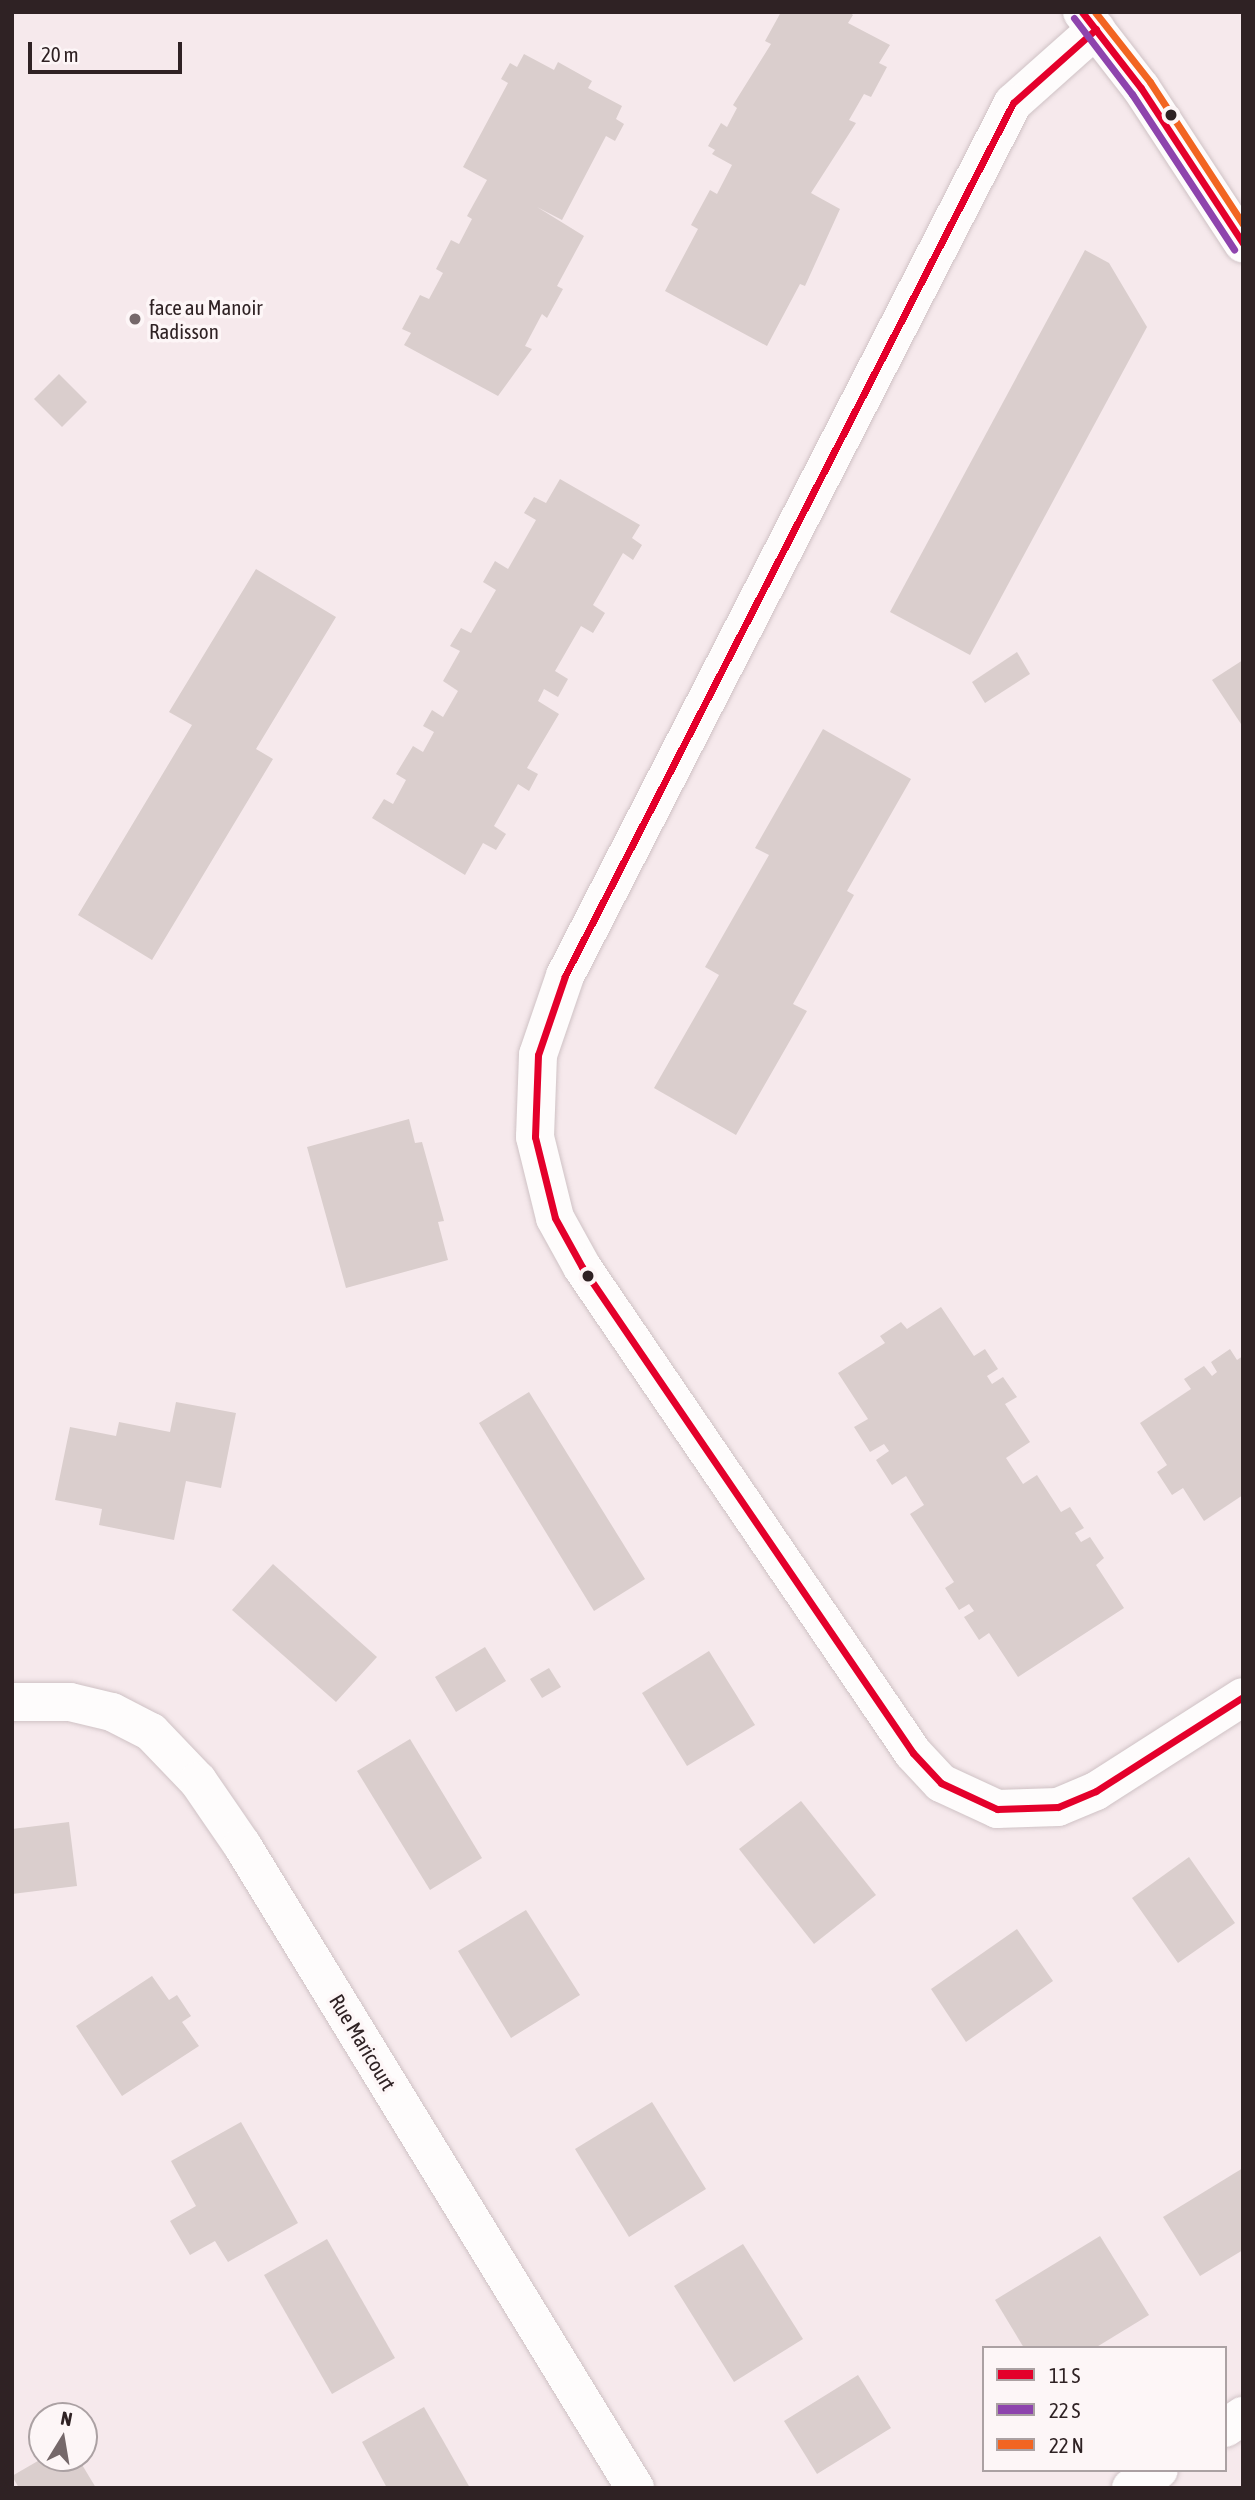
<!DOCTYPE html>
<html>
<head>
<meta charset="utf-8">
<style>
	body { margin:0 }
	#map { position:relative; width:1255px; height:2500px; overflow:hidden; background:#f6e9ec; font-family:"Asap Condensed",sans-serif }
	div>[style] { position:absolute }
	.building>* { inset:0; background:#dacecd }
	.roads { filter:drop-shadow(0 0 2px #cfc2c5) drop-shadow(0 0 2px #cfc2c5) }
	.minor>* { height:38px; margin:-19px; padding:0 19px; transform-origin:19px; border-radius:19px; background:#fefcfc }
	.bus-1>* { height:7px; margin:-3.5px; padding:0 3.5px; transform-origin:3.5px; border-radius:3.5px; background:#e4002b }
	.bus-2>* { height:7px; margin:-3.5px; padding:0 3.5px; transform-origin:3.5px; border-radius:3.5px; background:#8e44ad }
	.bus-3>* { height:7px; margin:-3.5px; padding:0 3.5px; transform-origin:3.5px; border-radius:3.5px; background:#f26522 }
	.dots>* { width:19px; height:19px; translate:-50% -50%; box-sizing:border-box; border:4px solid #fdf6f7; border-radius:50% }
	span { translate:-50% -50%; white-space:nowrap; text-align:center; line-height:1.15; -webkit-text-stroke:7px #fdf6f7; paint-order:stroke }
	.poi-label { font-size:21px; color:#2f2224 }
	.left { translate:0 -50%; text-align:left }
	.street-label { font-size:21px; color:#2f2224 }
	.frame { position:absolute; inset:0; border:14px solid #2f2224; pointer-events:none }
	.legend { position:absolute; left:982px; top:2346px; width:245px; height:126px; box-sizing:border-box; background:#fdf6f7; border:2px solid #aba1a3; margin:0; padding:9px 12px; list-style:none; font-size:21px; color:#2f2224 }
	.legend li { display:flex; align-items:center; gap:14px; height:35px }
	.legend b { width:35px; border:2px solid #aba1a3 }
	.north { position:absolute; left:28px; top:2402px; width:70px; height:70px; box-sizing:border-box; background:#fdf6f7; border:2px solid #aba1a3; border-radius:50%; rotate:11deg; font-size:19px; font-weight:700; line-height:28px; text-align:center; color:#2f2224 }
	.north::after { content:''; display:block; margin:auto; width:24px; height:32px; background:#75686a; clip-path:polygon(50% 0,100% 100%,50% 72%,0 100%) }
	.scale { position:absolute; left:28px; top:42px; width:154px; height:32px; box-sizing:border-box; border:4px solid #2f2224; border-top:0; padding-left:9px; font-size:21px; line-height:24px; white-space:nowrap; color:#2f2224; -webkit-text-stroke:5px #fdf6f7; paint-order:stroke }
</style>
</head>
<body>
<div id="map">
	<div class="building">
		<i style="clip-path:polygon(781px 12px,849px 12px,853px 15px,848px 23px,890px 45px,879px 63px,887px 67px,871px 97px,864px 94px,849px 120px,856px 123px,811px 193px,840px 209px,805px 286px,800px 284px,767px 346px,665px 291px,698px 229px,691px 225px,710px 190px,717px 194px,732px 165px,712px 154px,715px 150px,708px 146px,721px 123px,727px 127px,737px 108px,733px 105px,771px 44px,765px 41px)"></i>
		<i style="clip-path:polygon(524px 54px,554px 70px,558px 62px,592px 81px,588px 88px,622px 106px,616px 119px,624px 124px,615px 141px,606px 136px,562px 220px,537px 207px,584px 236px,557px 286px,563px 289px,547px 318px,542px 314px,525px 346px,532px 349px,498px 396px,404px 345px,411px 333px,402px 329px,420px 295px,429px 299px,443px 273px,436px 269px,451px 240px,459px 244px,472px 219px,467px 216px,487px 180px,463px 167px,508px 83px,501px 79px,510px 63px,517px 67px)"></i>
		<i style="clip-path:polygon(1085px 250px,1109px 263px,1147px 327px,970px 655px,890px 612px)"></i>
		<i style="clip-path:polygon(59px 374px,87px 402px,62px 427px,34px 399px)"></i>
		<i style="clip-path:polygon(560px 479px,640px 525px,632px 538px,642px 545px,633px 560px,623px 553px,593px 605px,605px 613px,593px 633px,581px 626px,555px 671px,568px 679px,558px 697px,544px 689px,538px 701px,559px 714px,527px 768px,538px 774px,529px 791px,518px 784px,494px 826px,506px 834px,496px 850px,483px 843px,465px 875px,372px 818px,384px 799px,393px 804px,406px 780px,396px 774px,413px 746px,423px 752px,434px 732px,423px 726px,432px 710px,443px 717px,458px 691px,443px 681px,460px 651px,450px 646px,461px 628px,471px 633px,496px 590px,483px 582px,495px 561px,508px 569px,536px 520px,524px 513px,534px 497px,546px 503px)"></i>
		<i style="clip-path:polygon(256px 569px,336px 617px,256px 749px,273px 759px,152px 960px,78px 915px,192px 725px,169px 712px)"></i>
		<i style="clip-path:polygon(1017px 652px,1030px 674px,985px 703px,972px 682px)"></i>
		<i style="clip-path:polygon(1243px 660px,1243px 727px,1212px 680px)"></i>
		<i style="clip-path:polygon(823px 729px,911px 779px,847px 891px,854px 895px,793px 1004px,807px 1011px,736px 1135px,654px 1088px,719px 975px,705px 967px,769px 855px,755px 848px)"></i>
		<i style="clip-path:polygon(409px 1119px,415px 1143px,422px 1142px,444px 1221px,438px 1222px,448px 1260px,346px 1288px,307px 1147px)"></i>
		<i style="clip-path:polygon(941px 1307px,974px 1356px,985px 1349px,998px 1369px,987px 1376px,992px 1384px,1003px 1377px,1017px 1397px,1005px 1404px,1030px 1442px,1006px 1458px,1023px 1484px,1037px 1475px,1061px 1512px,1070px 1507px,1084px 1528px,1075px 1533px,1081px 1542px,1090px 1537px,1104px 1558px,1096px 1565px,1124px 1608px,1018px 1677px,989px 1633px,979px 1640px,964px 1617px,974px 1611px,969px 1604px,959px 1610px,945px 1588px,954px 1582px,910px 1514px,924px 1505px,906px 1476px,892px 1485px,876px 1460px,889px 1451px,884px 1444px,870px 1452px,854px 1427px,868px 1419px,838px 1373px,885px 1343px,880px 1336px,901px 1322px,907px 1329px)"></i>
		<i style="clip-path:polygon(1230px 1349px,1237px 1360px,1243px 1356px,1243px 1495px,1204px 1521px,1183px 1488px,1172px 1495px,1157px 1472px,1167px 1465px,1140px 1423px,1191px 1389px,1184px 1379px,1204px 1366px,1212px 1376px,1217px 1372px,1211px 1362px)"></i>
		<i style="clip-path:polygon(529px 1392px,645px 1579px,594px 1611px,479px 1423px)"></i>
		<i style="clip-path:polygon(176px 1402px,236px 1413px,221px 1488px,186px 1481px,174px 1540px,99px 1525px,102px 1509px,55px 1500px,70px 1427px,116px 1436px,119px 1422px,170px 1432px)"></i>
		<i style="clip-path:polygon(273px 1564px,377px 1657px,336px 1702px,232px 1610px)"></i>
		<i style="clip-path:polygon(485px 1647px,506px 1681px,456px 1712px,435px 1677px)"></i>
		<i style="clip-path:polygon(709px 1651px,755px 1725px,687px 1766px,642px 1693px)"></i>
		<i style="clip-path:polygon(549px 1668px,561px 1687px,542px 1698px,530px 1679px)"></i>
		<i style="clip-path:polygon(410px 1739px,482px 1858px,430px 1890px,357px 1771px)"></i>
		<i style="clip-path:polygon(801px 1801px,876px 1895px,814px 1944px,739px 1849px)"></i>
		<i style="clip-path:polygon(69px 1822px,77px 1886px,12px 1894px,12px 1829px)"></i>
		<i style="clip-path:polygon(1189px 1857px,1235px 1923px,1178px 1963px,1132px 1898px)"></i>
		<i style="clip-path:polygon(526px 1910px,580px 1995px,511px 2038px,458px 1951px)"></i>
		<i style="clip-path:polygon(1017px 1929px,1053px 1981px,966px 2042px,931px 1989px)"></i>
		<i style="clip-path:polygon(152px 1976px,169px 2000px,177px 1995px,191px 2016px,182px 2022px,199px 2046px,122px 2096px,76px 2026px)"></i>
		<i style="clip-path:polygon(652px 2102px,706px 2189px,629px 2237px,575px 2149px)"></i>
		<i style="clip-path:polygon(241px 2122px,298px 2223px,228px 2262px,215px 2241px,190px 2255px,170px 2221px,196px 2206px,171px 2161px)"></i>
		<i style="clip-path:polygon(1243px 2168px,1243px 2250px,1200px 2276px,1163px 2217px)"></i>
		<i style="clip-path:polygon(1100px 2236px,1149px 2315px,1095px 2348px,1024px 2348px,995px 2300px)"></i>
		<i style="clip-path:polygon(327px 2239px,395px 2358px,332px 2394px,264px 2275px)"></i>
		<i style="clip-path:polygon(743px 2244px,803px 2339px,734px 2382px,674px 2286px)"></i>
		<i style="clip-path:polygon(858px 2375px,891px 2428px,817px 2474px,784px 2421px)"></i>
		<i style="clip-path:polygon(424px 2407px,470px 2488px,387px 2488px,362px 2442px)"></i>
		<i style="clip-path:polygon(43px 2458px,78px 2458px,96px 2488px,19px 2488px,12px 2476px)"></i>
	</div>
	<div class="roads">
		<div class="minor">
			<i style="left:1082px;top:12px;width:96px;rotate:52.2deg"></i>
			<i style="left:1141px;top:88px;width:186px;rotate:56.7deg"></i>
			<i style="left:1096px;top:29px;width:111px;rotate:138.3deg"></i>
			<i style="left:1013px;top:103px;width:981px;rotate:117.17deg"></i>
			<i style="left:565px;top:976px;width:83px;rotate:108.9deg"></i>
			<i style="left:538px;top:1055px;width:82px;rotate:92.1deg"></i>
			<i style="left:535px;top:1137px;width:83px;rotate:76.1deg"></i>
			<i style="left:555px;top:1218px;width:56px;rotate:61.1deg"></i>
			<i style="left:582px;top:1267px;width:588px;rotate:55.74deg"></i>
			<i style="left:913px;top:1753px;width:41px;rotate:47deg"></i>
			<i style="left:941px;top:1783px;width:62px;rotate:24.9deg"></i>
			<i style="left:997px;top:1809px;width:61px;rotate:-1.9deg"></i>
			<i style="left:1058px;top:1807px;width:41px;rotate:-22.8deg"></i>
			<i style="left:1096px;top:1791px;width:174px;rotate:-32.6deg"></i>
			<i style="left:12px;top:1702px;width:58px"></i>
			<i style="left:70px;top:1702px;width:43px;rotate:13.4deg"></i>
			<i style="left:112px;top:1712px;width:44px;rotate:27.1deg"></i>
			<i style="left:151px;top:1732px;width:68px;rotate:46.2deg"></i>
			<i style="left:198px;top:1781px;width:78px;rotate:55.5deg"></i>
			<i style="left:242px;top:1845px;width:754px;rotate:58.57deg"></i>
			<i style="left:1225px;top:2428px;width:22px;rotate:-34deg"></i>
			<i style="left:1131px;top:2488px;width:33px;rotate:-33deg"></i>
		</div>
	</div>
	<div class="bus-1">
		<i style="left:1082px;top:12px;width:96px;rotate:52.2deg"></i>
		<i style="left:1141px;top:88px;width:186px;rotate:56.7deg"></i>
		<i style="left:1096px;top:29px;width:111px;rotate:138.3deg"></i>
		<i style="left:1013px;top:103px;width:981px;rotate:117.17deg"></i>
		<i style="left:565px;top:976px;width:83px;rotate:108.9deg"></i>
		<i style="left:538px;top:1055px;width:82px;rotate:92.1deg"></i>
		<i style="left:535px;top:1137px;width:83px;rotate:76.1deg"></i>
		<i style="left:555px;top:1218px;width:56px;rotate:61.1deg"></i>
		<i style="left:582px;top:1267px;width:588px;rotate:55.74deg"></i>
		<i style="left:913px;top:1753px;width:41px;rotate:47deg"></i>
		<i style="left:941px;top:1783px;width:62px;rotate:24.9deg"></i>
		<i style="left:997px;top:1809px;width:61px;rotate:-1.9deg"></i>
		<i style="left:1058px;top:1807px;width:41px;rotate:-22.8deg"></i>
		<i style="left:1096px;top:1791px;width:174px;rotate:-32.6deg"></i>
	</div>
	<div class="bus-2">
		<i style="left:1074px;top:18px;width:96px;rotate:52.7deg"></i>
		<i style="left:1132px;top:94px;width:186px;rotate:56.7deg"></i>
	</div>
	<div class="bus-3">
		<i style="left:1095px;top:12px;width:89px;rotate:51.8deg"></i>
		<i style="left:1150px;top:82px;width:170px;rotate:56.8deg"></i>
	</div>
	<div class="dots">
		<i style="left:1171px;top:115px;background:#2f2224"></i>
		<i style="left:135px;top:319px;background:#75686a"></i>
		<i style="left:588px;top:1276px;background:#2f2224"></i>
	</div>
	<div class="poi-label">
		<span class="left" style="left:149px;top:319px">face au Manoir<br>Radisson</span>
	</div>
	<div class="street-label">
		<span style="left:363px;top:2042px;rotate:59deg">Rue Maricourt</span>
	</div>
	<div class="frame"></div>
	<ul class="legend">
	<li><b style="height:9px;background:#e4002b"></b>11 S</li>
	<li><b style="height:9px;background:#8e44ad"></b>22 S</li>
	<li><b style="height:9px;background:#f26522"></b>22 N</li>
	</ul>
	<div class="north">N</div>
	<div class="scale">20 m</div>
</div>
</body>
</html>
